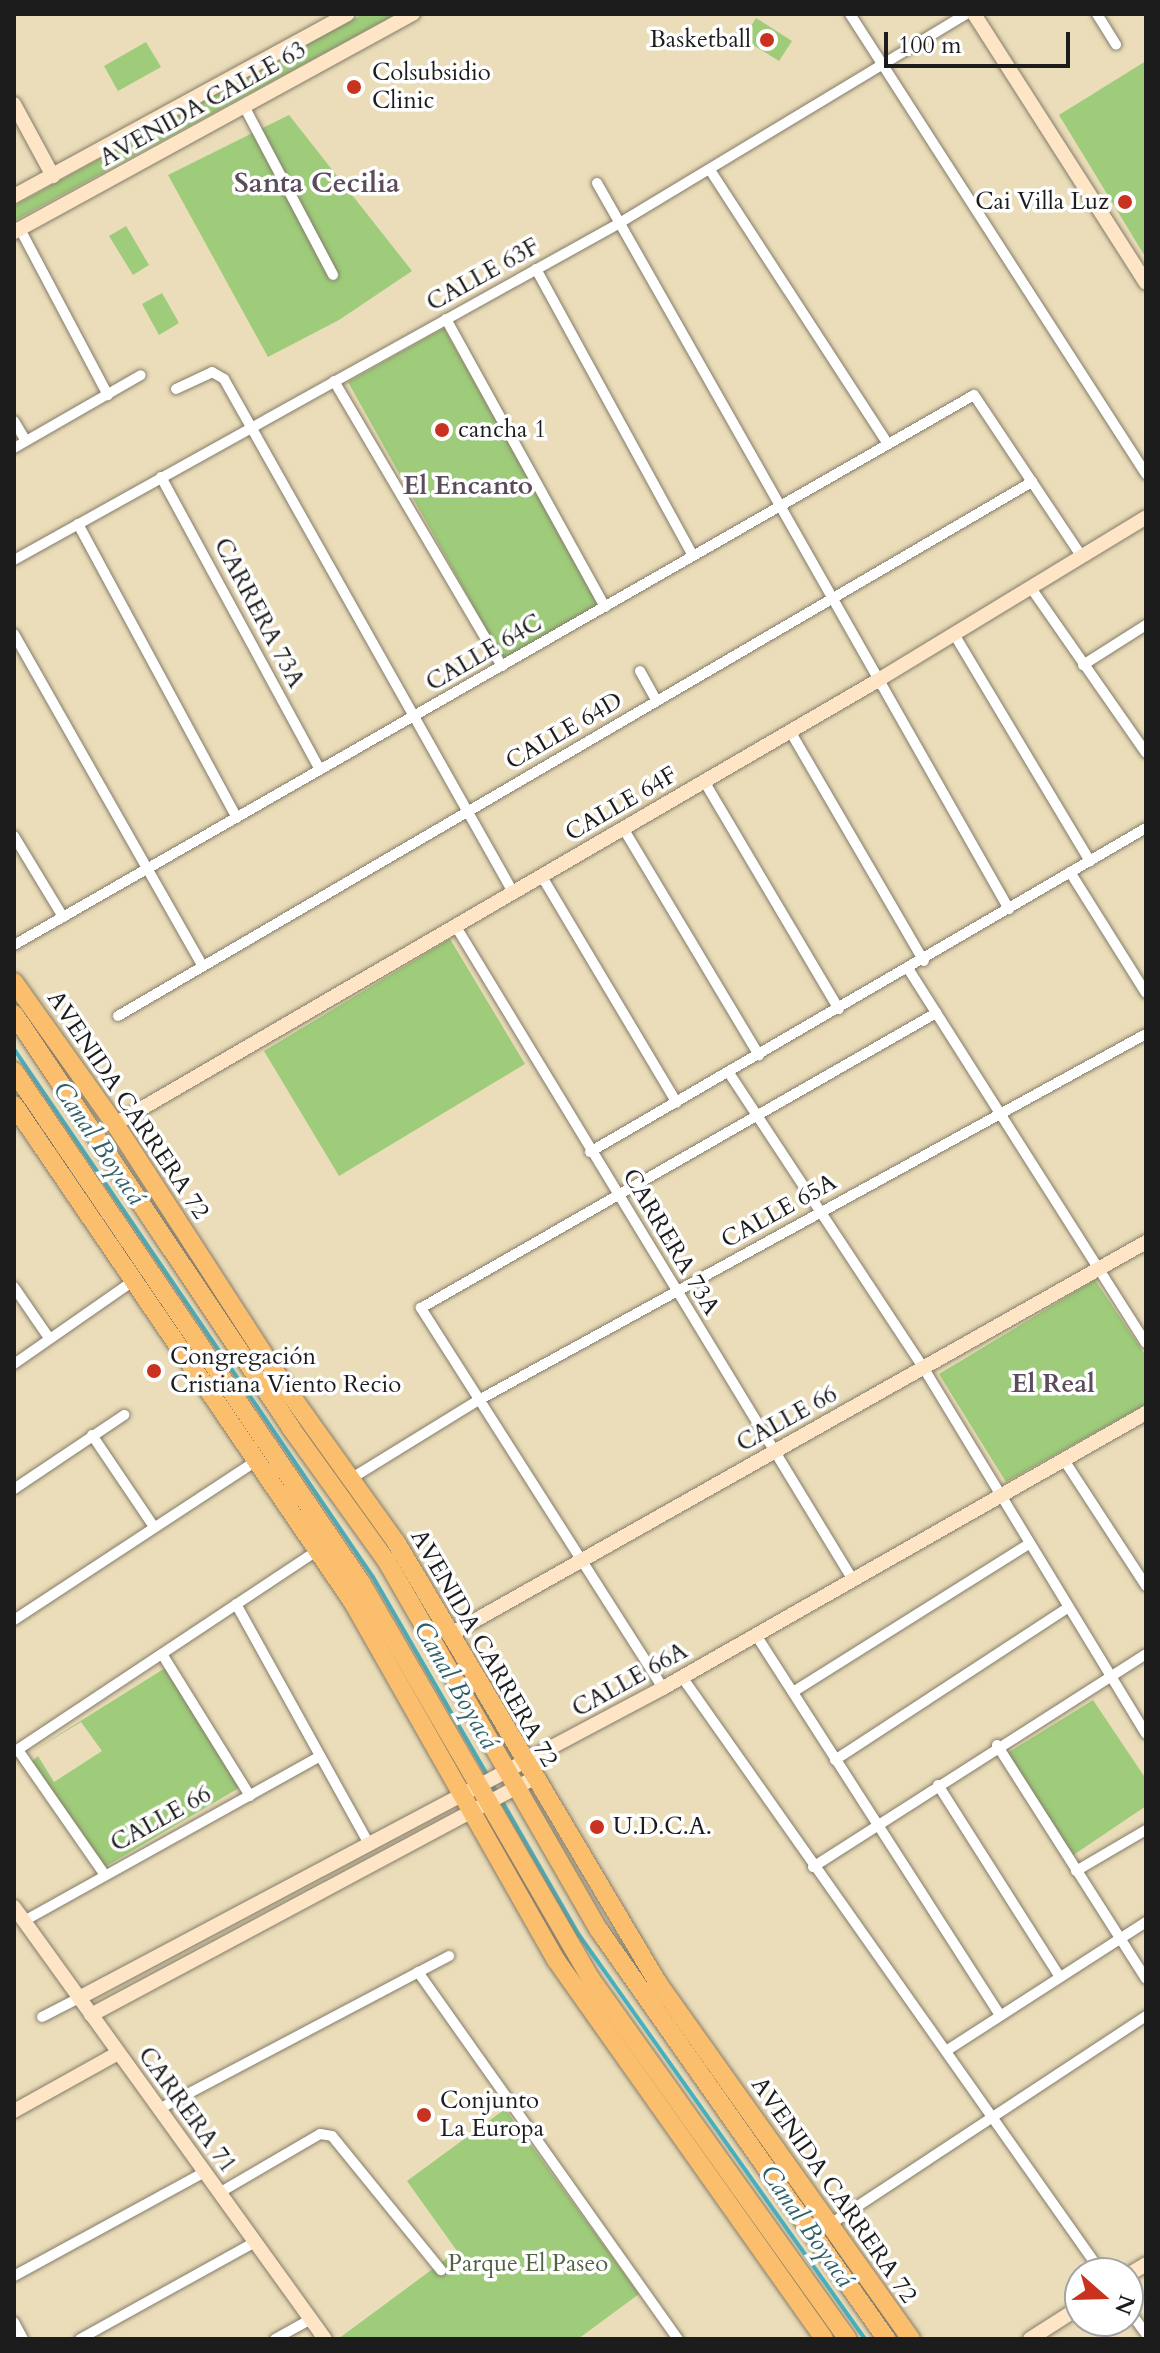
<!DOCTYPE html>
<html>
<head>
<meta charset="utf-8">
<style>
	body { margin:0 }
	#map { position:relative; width:1160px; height:2353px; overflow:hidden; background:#ebddb9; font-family:Cardo,serif }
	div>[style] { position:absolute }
	.green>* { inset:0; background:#9ecc7a }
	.stream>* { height:4px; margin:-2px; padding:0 2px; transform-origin:2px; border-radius:2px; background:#45b2c2 }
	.roads { filter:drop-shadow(0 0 2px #847c6a) drop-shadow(0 0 2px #847c6a) }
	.street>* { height:10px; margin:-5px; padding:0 5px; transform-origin:5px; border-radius:5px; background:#fff }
	.secondary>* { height:14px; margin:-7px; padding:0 7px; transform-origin:7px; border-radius:7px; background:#fde5c5 }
	.highway>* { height:18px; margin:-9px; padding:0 9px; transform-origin:9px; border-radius:9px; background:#fabe6d }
	.dots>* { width:22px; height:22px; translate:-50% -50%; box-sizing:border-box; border:4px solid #fff; border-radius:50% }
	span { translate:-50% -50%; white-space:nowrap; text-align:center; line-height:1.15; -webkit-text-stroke:7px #fff; paint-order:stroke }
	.poi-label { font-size:24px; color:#1c1c1c }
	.right { translate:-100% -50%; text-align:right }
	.left { translate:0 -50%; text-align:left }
	.street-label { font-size:24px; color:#1c1c1c }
	.park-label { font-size:24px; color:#506242 }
	.neighbourhood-label { font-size:26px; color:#5b4b5b; font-weight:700 }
	.water-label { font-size:26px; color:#2e6067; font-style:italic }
	.quarter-label { font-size:28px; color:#5b4b5b; font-weight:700 }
	.frame { position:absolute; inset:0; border:16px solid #1c1c1c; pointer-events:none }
	.north { position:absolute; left:1064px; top:2257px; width:80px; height:80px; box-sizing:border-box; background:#fff; border:2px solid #a4a4a4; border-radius:50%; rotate:110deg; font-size:22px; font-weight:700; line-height:32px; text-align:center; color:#1c1c1c }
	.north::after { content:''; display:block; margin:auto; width:28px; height:36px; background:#c8321e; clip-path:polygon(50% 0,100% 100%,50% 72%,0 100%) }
	.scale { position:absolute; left:884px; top:32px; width:186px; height:36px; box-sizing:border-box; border:4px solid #1c1c1c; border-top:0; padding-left:10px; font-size:24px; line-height:28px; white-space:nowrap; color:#1c1c1c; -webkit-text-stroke:6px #fff; paint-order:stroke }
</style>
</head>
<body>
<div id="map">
	<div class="green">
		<i style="clip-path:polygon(363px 14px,396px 14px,14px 221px,14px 206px)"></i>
		<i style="clip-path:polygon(756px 18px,792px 41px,779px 61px,743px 39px)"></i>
		<i style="clip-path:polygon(146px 42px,161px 67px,118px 91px,104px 66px)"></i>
		<i style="clip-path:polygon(1146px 61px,1146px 258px,1059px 115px)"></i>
		<i style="clip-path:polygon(289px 115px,412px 271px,339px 320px,268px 357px,168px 175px)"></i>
		<i style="clip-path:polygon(126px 226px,149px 265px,133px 275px,109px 236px)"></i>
		<i style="clip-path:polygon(162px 293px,179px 323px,159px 335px,142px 304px)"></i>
		<i style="clip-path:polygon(444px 328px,599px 605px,503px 659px,348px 382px)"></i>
		<i style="clip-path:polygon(450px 939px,525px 1064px,339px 1176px,264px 1051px)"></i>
		<i style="clip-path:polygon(1095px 1280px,1146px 1356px,1146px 1404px,1006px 1482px,939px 1374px)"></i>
		<i style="clip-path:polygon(173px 1663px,244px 1785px,103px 1868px,30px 1763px,38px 1756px,54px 1782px,102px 1751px,81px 1722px,28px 1754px)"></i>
		<i style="clip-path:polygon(1093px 1700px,1146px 1779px,1146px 1806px,1069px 1858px,1006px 1754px)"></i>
		<i style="clip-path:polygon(505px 2109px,639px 2294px,578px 2339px,338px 2339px,457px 2251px,407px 2181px)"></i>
	</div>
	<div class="stream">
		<i style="left:14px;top:1049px;width:638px;rotate:55.79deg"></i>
		<i style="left:373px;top:1577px;width:230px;rotate:60deg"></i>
		<i style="left:492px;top:1784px;width:174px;rotate:60.1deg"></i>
		<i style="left:579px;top:1935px;width:495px;rotate:54.7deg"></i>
	</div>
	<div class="roads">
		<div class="street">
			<i style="left:850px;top:14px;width:547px;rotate:57.24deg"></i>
			<i style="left:1097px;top:14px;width:36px;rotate:58deg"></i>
			<i style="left:244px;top:106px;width:191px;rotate:62.2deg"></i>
			<i style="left:710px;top:170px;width:327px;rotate:57deg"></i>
			<i style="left:597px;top:183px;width:835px;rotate:60.43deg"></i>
			<i style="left:20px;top:229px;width:188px;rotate:62.1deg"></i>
			<i style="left:536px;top:269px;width:327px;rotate:61.3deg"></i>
			<i style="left:446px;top:319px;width:329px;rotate:61.1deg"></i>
			<i style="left:334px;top:381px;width:331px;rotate:59.5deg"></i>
			<i style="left:176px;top:389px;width:40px;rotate:-25deg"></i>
			<i style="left:212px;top:372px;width:14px;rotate:30deg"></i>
			<i style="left:224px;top:379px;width:589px;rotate:60.61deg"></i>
			<i style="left:14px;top:421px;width:23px;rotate:59deg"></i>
			<i style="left:14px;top:448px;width:146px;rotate:-29.9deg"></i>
			<i style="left:161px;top:477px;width:333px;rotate:61.5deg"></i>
			<i style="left:78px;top:524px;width:334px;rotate:61.6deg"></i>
			<i style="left:14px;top:560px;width:691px;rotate:-29.09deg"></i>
			<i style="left:618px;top:224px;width:406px;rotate:-31.1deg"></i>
			<i style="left:1031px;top:588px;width:201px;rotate:55.1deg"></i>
			<i style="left:14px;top:634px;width:381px;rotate:60.4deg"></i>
			<i style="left:954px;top:634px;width:265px;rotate:59.1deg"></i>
			<i style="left:1083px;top:665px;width:75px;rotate:-32.4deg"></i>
			<i style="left:640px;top:671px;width:33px;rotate:61deg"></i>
			<i style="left:790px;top:731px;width:266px;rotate:59.8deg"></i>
			<i style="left:704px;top:781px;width:265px;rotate:59.4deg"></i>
			<i style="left:623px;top:828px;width:265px;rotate:59.1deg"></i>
			<i style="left:14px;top:836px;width:95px;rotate:58.8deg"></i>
			<i style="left:1070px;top:872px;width:143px;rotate:57.9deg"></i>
			<i style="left:541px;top:875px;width:265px;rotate:59.2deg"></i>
			<i style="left:455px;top:925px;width:766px;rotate:58.72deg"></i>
			<i style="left:14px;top:945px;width:1106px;rotate:-29.81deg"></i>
			<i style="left:974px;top:395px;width:195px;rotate:56.3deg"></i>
			<i style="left:909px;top:970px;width:442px;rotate:57.6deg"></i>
			<i style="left:118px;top:1016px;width:1059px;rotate:-30.3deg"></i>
			<i style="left:729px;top:1073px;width:352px;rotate:56.6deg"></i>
			<i style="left:923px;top:1367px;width:429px;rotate:58.7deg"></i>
			<i style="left:590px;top:1152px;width:644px;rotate:-30.23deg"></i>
			<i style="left:14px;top:1287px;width:62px;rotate:55.5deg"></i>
			<i style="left:14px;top:1364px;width:145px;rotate:-34.9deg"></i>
			<i style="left:92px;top:1435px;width:111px;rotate:56deg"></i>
			<i style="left:1064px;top:1460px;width:150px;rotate:56.9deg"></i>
			<i style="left:352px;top:1478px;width:147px;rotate:-31.6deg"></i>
			<i style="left:477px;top:1401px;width:763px;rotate:-28.75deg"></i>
			<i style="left:14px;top:1489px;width:133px;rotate:-33.9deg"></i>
			<i style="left:236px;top:1604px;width:274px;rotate:61deg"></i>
			<i style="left:14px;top:1620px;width:286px;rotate:-33.3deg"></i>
			<i style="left:756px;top:1635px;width:450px;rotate:57.3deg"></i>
			<i style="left:162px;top:1654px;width:167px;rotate:58.2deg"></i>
			<i style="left:682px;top:1677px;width:729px;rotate:54.83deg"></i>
			<i style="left:663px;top:1688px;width:451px;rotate:-122.5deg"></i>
			<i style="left:421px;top:1308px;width:594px;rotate:-29.8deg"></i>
			<i style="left:793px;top:1692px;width:276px;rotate:-32.1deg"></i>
			<i style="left:997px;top:1745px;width:277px;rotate:57.5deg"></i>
			<i style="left:18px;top:1750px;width:152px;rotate:55.2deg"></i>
			<i style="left:14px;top:1752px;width:364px;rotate:-33.6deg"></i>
			<i style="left:835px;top:1760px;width:277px;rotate:-33.2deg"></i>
			<i style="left:938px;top:1785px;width:227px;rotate:57.6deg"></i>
			<i style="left:813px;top:1867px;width:395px;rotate:-32.6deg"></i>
			<i style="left:1076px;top:1871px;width:81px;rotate:-30.4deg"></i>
			<i style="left:24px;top:1921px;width:339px;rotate:-29.1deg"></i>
			<i style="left:418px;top:1972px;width:450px;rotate:54.7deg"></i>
			<i style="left:42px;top:2017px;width:42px;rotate:-27.2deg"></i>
			<i style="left:946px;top:2051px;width:238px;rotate:-32.8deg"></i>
			<i style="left:159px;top:2109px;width:328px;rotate:-27.8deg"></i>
			<i style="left:219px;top:2193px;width:117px;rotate:-30.3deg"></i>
			<i style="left:320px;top:2134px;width:12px;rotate:9deg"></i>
			<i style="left:332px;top:2136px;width:173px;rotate:50.9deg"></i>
			<i style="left:829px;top:2225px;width:380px;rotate:-33.4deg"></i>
			<i style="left:14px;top:2276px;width:217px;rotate:-28.6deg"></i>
			<i style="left:1128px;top:2309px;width:31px;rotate:54deg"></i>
			<i style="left:14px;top:2322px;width:19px;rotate:62deg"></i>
			<i style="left:80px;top:2339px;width:200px;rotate:-29deg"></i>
			<i style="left:275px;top:2339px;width:41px;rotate:-29.1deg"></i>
		</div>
		<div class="secondary">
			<i style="left:974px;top:14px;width:319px;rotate:57.4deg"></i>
			<i style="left:14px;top:104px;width:82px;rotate:61.6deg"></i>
			<i style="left:14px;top:196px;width:380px;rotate:-28.6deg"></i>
			<i style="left:14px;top:232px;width:455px;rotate:-28.7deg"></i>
			<i style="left:115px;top:1124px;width:879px;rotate:-30.18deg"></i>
			<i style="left:875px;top:682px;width:317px;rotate:-31.3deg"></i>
			<i style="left:451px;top:1634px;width:798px;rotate:-29.42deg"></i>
			<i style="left:14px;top:1907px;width:532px;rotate:54.25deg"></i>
			<i style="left:79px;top:1998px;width:661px;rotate:-27.96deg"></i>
			<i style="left:663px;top:1688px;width:556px;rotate:-29.66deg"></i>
			<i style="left:91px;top:2015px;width:500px;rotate:-28.15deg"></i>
			<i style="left:14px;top:2111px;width:119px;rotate:-29.1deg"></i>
			<i style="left:1128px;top:2275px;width:21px;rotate:-31deg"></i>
			<i style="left:1030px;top:2339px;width:59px;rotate:-32.6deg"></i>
		</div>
		<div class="highway">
			<i style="left:14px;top:982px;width:174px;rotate:54.6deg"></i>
			<i style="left:115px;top:1124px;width:313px;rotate:57.1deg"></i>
			<i style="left:285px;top:1387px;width:191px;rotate:54.4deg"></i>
			<i style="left:396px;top:1542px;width:513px;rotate:59.29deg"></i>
			<i style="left:658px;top:1983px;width:437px;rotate:54.6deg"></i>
			<i style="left:14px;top:1014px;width:498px;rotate:56.2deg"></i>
			<i style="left:291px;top:1428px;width:163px;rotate:54.3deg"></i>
			<i style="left:386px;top:1560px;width:427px;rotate:60.1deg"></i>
			<i style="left:599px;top:1930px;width:500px;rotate:54.9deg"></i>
			<i style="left:14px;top:1071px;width:620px;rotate:55.85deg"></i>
			<i style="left:362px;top:1584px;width:457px;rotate:59.9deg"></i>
			<i style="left:591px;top:1979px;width:442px;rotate:54.5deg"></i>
			<i style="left:14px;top:1105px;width:600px;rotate:55.73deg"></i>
			<i style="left:352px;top:1601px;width:413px;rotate:60.4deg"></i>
			<i style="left:556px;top:1960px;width:464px;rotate:54.7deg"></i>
		</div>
	</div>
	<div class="dots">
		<i style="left:767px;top:40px;background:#c8321e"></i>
		<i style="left:354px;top:87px;background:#c8321e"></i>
		<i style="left:1125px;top:202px;background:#c8321e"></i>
		<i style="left:442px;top:430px;background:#c8321e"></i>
		<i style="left:154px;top:1371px;background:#c8321e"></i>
		<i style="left:597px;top:1827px;background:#c8321e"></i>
		<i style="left:424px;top:2115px;background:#c8321e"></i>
	</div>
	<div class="poi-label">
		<span class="right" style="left:751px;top:40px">Basketball</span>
		<span class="left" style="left:372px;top:87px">Colsubsidio<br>Clinic</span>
		<span class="right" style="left:1109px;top:202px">Cai Villa Luz</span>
		<span class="left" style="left:458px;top:430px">cancha 1</span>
		<span class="left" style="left:170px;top:1371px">Congregación<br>Cristiana Viento Recio</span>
		<span class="left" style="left:613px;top:1827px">U.D.C.A.</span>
		<span class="left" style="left:440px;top:2115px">Conjunto<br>La Europa</span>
	</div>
	<div class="street-label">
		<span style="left:203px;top:104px;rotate:-29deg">AVENIDA CALLE 63</span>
		<span style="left:483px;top:275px;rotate:-29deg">CALLE 63F</span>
		<span style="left:259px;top:613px;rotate:62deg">CARRERA 73A</span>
		<span style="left:484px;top:653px;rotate:-30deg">CALLE 64C</span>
		<span style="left:564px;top:731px;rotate:-30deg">CALLE 64D</span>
		<span style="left:621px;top:804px;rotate:-30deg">CALLE 64F</span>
		<span style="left:128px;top:1105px;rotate:56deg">AVENIDA CARRERA 72</span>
		<span style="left:779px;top:1211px;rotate:-29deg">CALLE 65A</span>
		<span style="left:671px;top:1242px;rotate:59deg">CARRERA 73A</span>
		<span style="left:787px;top:1419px;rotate:-29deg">CALLE 66</span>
		<span style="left:484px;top:1648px;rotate:60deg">AVENIDA CARRERA 72</span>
		<span style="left:630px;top:1680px;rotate:-29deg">CALLE 66A</span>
		<span style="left:161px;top:1819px;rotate:-29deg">CALLE 66</span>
		<span style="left:187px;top:2110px;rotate:54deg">CARRERA 71</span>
		<span style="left:834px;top:2190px;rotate:55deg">AVENIDA CARRERA 72</span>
	</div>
	<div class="park-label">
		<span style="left:528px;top:2264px">Parque El Paseo</span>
	</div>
	<div class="neighbourhood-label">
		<span style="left:468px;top:486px">El Encanto</span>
		<span style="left:1053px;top:1384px">El Real</span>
	</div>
	<div class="water-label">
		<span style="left:99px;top:1143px;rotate:56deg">Canal Boyacá</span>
		<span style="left:456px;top:1685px;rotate:60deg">Canal Boyacá</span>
		<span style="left:807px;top:2226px;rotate:55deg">Canal Boyacá</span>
	</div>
	<div class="quarter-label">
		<span style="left:317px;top:183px">Santa Cecilia</span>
	</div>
	<div class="frame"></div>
	<div class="north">N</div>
	<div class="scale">100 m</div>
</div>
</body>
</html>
